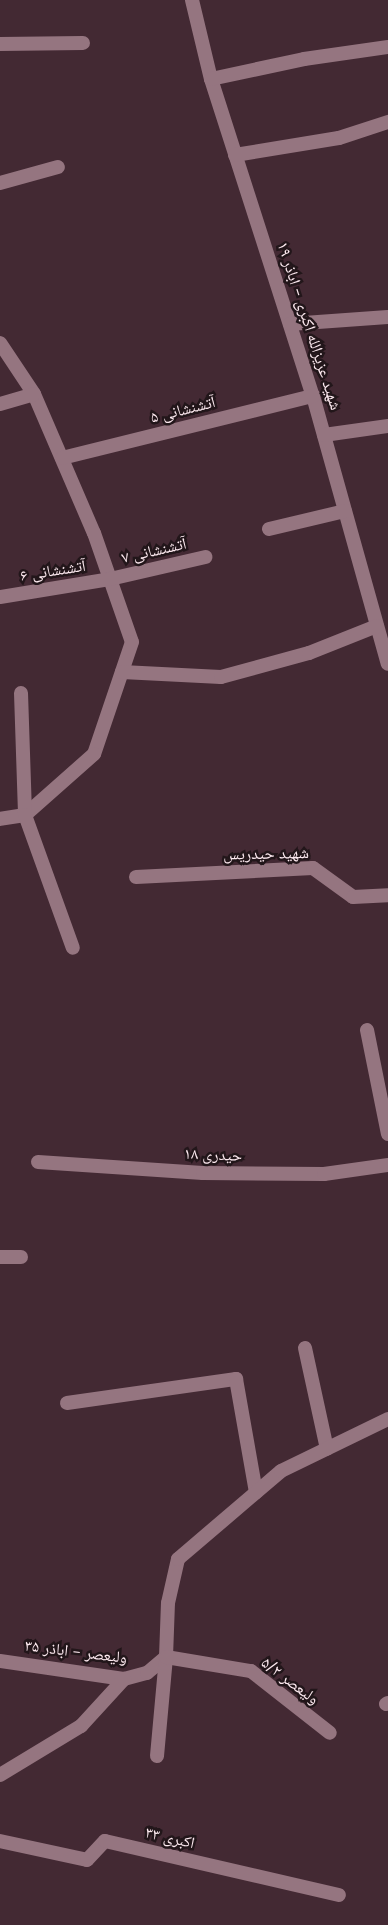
<!DOCTYPE html>
<html>
<head>
<meta charset="utf-8">
<style>
	body { margin:0 }
	#map { position:relative; width:388px; height:1925px; overflow:hidden; background:#432933; font-family:"DM Sans","Noto Naskh Arabic",sans-serif }
	div>[style] { position:absolute }
	.minor>* { height:14px; margin:-7px; padding:0 7px; transform-origin:7px; border-radius:7px; background:#957580 }
	span { translate:-50% -50%; white-space:nowrap; text-align:center; line-height:1.15; -webkit-text-stroke:5px #22161a; paint-order:stroke }
	.street-label { font-size:16px; color:#fdeaf0 }
</style>
</head>
<body>
<div id="map">
	<div class="minor">
		<i style="left:192px;top:0;width:81px;rotate:76.5deg"></i>
		<i style="left:211px;top:79px;width:333px;rotate:72.2deg"></i>
		<i style="left:313px;top:396px;width:278px;rotate:74.4deg"></i>
		<i style="left:0;top:44px;width:83px;rotate:-0.7deg"></i>
		<i style="left:211px;top:79px;width:95px;rotate:-12.1deg"></i>
		<i style="left:304px;top:59px;width:85px;rotate:-8.1deg"></i>
		<i style="left:235px;top:155px;width:105px;rotate:-9.3deg"></i>
		<i style="left:339px;top:138px;width:52px;rotate:-18.1deg"></i>
		<i style="left:0;top:183px;width:60px;rotate:-15.4deg"></i>
		<i style="left:290px;top:324px;width:98px;rotate:-4.1deg"></i>
		<i style="left:0;top:343px;width:61px;rotate:56.3deg"></i>
		<i style="left:34px;top:394px;width:151px;rotate:66.7deg"></i>
		<i style="left:94px;top:533px;width:115px;rotate:70.8deg"></i>
		<i style="left:132px;top:642px;width:118px;rotate:108.7deg"></i>
		<i style="left:94px;top:754px;width:92px;rotate:138.5deg"></i>
		<i style="left:25px;top:815px;width:25px;rotate:171deg"></i>
		<i style="left:0;top:404px;width:35px;rotate:-16deg"></i>
		<i style="left:324px;top:435px;width:65px;rotate:-8deg"></i>
		<i style="left:62px;top:458px;width:259px;rotate:-13.9deg"></i>
		<i style="left:269px;top:529px;width:78px;rotate:-13.3deg"></i>
		<i style="left:0;top:597px;width:111px;rotate:-9.3deg"></i>
		<i style="left:110px;top:579px;width:98px;rotate:-13deg"></i>
		<i style="left:122px;top:672px;width:99px;rotate:2.9deg"></i>
		<i style="left:221px;top:677px;width:91px;rotate:-15.3deg"></i>
		<i style="left:309px;top:653px;width:73px;rotate:-21.7deg"></i>
		<i style="left:21px;top:693px;width:122px;rotate:88.1deg"></i>
		<i style="left:25px;top:815px;width:141px;rotate:70.2deg"></i>
		<i style="left:136px;top:877px;width:177px;rotate:-2.9deg"></i>
		<i style="left:313px;top:868px;width:49px;rotate:35.9deg"></i>
		<i style="left:353px;top:897px;width:35px;rotate:-3deg"></i>
		<i style="left:367px;top:1030px;width:106px;rotate:78.6deg"></i>
		<i style="left:38px;top:1162px;width:165px;rotate:3.8deg"></i>
		<i style="left:203px;top:1173px;width:121px;rotate:0.5deg"></i>
		<i style="left:324px;top:1174px;width:65px;rotate:-8deg"></i>
		<i style="left:0;top:1257px;width:21px"></i>
		<i style="left:305px;top:1348px;width:103px;rotate:77.7deg"></i>
		<i style="left:67px;top:1403px;width:171px;rotate:-8.1deg"></i>
		<i style="left:236px;top:1379px;width:115px;rotate:80deg"></i>
		<i style="left:0;top:1661px;width:125px;rotate:8.3deg"></i>
		<i style="left:124px;top:1679px;width:24px;rotate:-15deg"></i>
		<i style="left:147px;top:1673px;width:25px;rotate:-40deg"></i>
		<i style="left:166px;top:1657px;width:54px;rotate:-87.9deg"></i>
		<i style="left:168px;top:1603px;width:45px;rotate:-77.2deg"></i>
		<i style="left:178px;top:1559px;width:135px;rotate:-40.5deg"></i>
		<i style="left:281px;top:1471px;width:119px;rotate:-25.9deg"></i>
		<i style="left:386px;top:1704px;width:2px;rotate:-27deg"></i>
		<i style="left:157px;top:1756px;width:99px;rotate:-84.8deg"></i>
		<i style="left:166px;top:1657px;width:86px;rotate:9.4deg"></i>
		<i style="left:251px;top:1671px;width:100px;rotate:38.1deg"></i>
		<i style="left:0;top:1775px;width:95px;rotate:-31.2deg"></i>
		<i style="left:81px;top:1726px;width:64px;rotate:-47.5deg"></i>
		<i style="left:0;top:1841px;width:89px;rotate:12.3deg"></i>
		<i style="left:87px;top:1860px;width:26px;rotate:-47deg"></i>
		<i style="left:105px;top:1841px;width:240px;rotate:13deg"></i>
	</div>
	<div class="street-label">
		<span style="left:309px;top:326px;rotate:72deg">شهید عزیزالله اکبری - اباذر ۱۹</span>
		<span style="left:183px;top:410px;rotate:-14deg">آتشنشانی ۵</span>
		<span style="left:154px;top:551px;rotate:-13deg">آتشنشانی ۷</span>
		<span style="left:53px;top:571px;rotate:-9deg">آتشنشانی ۶</span>
		<span style="left:266px;top:854px;rotate:-1deg">شهید حیدریس</span>
		<span style="left:213px;top:1155px;rotate:2deg">حیدری ۱۸</span>
		<span style="left:76px;top:1652px;rotate:7deg">ولیعصر - اباذر ۳۵</span>
		<span style="left:290px;top:1681px;rotate:37deg">ولیعصر ۵/۲</span>
		<span style="left:170px;top:1838px;rotate:13deg">اکبری ۳۳</span>
	</div>
</div>
</body>
</html>
